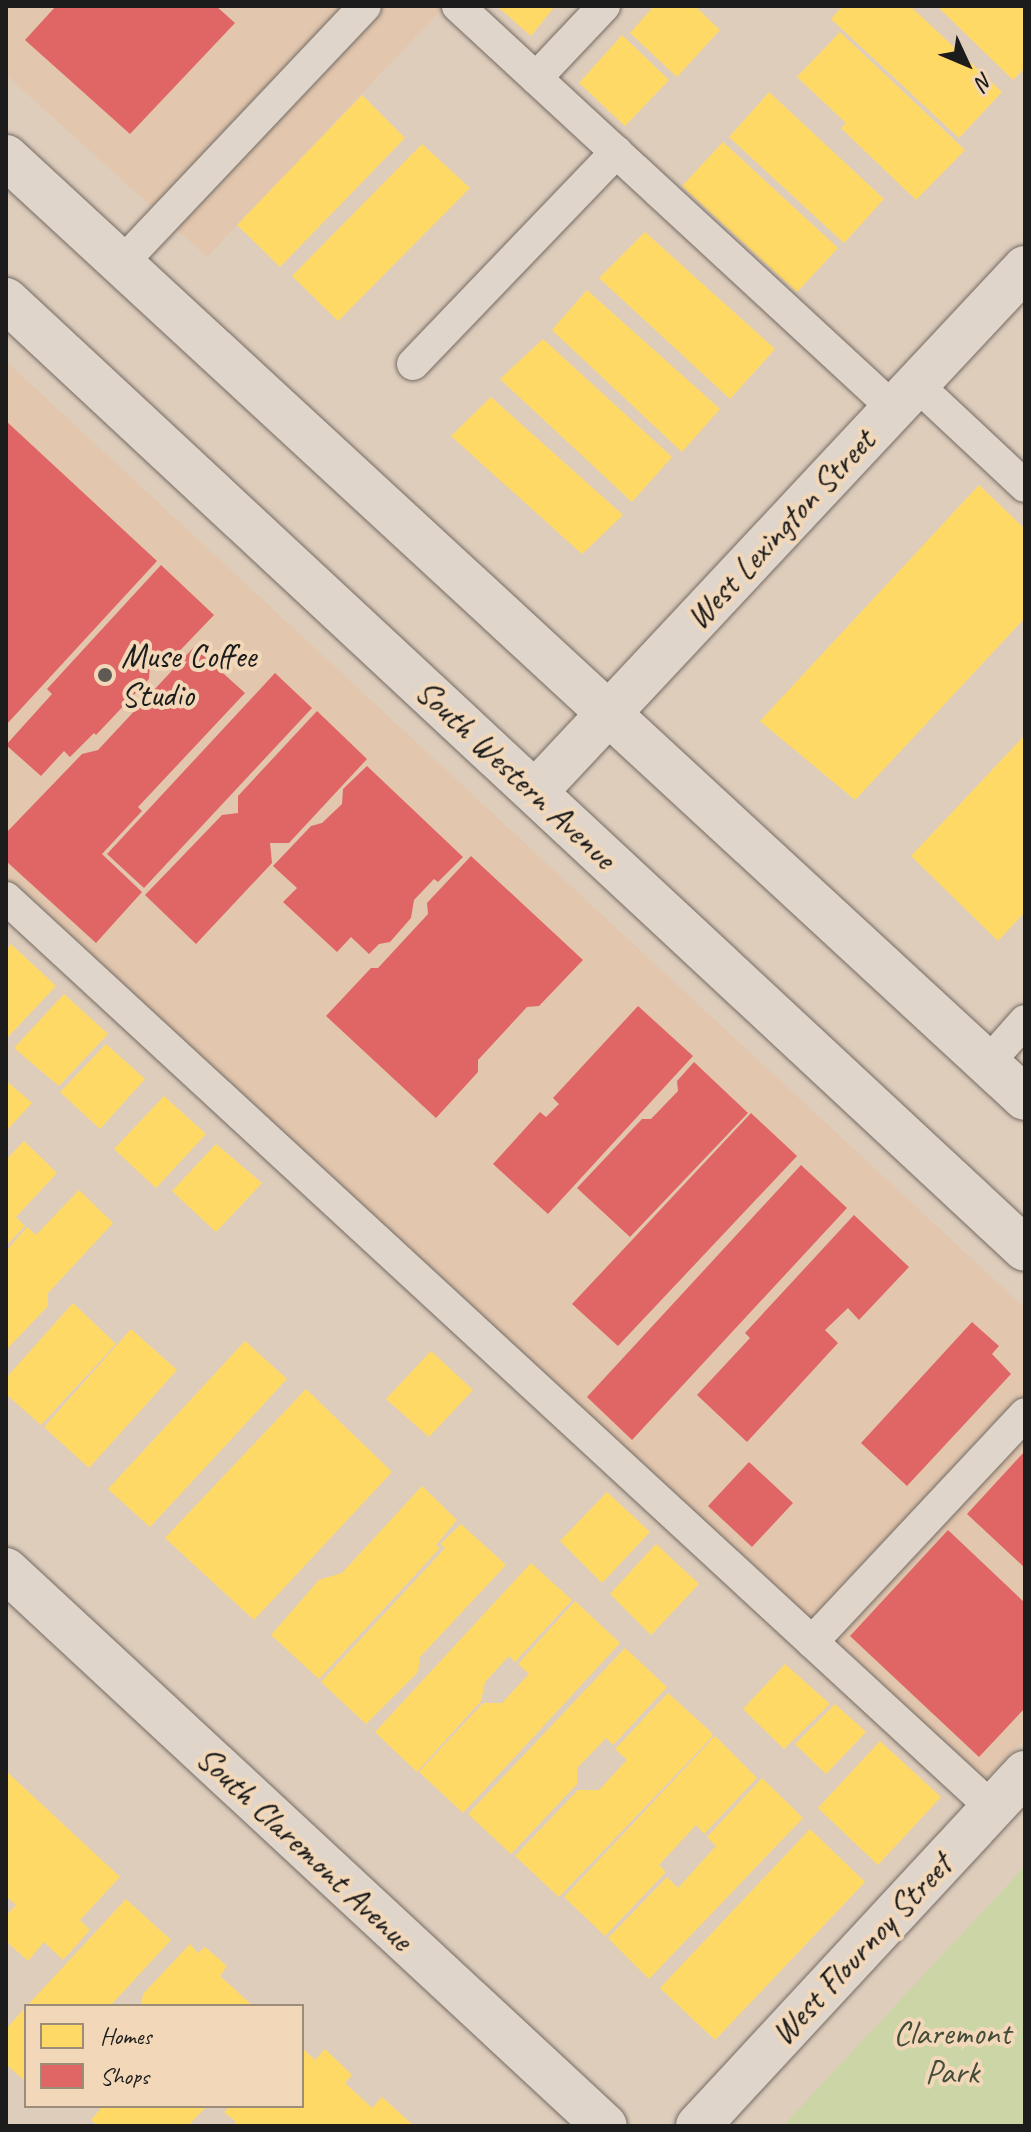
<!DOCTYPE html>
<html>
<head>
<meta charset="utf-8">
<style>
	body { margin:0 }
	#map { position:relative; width:1031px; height:2132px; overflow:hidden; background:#dfcdbc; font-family:Caveat,sans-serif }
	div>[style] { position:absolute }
	.built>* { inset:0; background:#e2c6ae }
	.green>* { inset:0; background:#ccd5a6 }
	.homes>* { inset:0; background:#ffd966 }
	.shops>* { inset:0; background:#e06666 }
	.roads { filter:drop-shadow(0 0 2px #746c64) drop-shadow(0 0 2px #746c64) }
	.lane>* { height:32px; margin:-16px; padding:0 16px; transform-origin:16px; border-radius:16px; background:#dfd5ca }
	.street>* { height:44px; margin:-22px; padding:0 22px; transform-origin:22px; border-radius:22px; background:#dfd5ca }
	.secondary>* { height:44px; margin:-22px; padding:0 22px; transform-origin:22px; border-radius:22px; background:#dfd5ca }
	.dots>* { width:22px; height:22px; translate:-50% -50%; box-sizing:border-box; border:4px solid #f2d8b9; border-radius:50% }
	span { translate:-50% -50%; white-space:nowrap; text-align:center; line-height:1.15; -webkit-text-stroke:8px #f2d8b9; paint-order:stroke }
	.street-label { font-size:34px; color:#1c1c1c }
	.poi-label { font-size:34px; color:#1c1c1c }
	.left { translate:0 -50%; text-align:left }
	.park-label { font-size:34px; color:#444c3a }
	.frame { position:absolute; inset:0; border:8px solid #1c1c1c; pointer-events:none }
	.legend { position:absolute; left:24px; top:2004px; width:280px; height:104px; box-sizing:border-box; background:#f2d8b9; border:2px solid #9c8d7a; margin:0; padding:10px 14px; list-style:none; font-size:24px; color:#1c1c1c }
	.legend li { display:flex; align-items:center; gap:16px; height:40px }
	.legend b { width:40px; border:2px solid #9c8d7a }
	.north { position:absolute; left:927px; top:24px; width:80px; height:80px; -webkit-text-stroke:6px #f2d8b9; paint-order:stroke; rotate:134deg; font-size:22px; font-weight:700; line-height:32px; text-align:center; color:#1c1c1c }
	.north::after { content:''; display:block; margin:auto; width:28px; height:36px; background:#1c1c1c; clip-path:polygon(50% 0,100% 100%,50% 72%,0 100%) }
</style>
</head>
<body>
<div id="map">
	<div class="built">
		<i style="clip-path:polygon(6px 6px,445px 6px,207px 257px,6px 75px)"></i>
		<i style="clip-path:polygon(6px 361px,1025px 1308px,1025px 1739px,974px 1792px,6px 898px)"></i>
	</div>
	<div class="green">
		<i style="clip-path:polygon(1025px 1866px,1025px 2126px,783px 2126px)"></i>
	</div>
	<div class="homes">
		<i style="clip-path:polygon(497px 6px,555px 6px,531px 36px)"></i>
		<i style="clip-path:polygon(654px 6px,695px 6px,720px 30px,677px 77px,630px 33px)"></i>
		<i style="clip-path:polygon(843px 6px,910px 6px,1002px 92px,959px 138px,831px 19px)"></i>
		<i style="clip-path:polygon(937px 6px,1025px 6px,1025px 68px,1013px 80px)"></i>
		<i style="clip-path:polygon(840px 32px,965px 150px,916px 200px,841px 128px,846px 123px,797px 77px)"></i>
		<i style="clip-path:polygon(622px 35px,669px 80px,625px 126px,579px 83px)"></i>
		<i style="clip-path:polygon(769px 92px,884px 199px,844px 243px,729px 137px)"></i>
		<i style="clip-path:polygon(362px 95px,405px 138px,280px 267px,237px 225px)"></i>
		<i style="clip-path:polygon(723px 142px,838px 248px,797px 292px,682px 186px)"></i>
		<i style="clip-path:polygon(422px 144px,470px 188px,338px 321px,292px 276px)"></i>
		<i style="clip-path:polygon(645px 232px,775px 349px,730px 399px,599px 278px)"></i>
		<i style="clip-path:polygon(587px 290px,720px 409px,682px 452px,552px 330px)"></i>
		<i style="clip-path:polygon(543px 339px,672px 457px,632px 502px,500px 379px)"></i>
		<i style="clip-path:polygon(491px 397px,623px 515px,582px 554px,451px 436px)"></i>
		<i style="clip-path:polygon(979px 485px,1025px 529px,1025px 618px,855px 800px,760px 721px)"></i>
		<i style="clip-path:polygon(1025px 735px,1025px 912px,998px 941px,911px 856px)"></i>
		<i style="clip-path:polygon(11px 944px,56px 986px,8px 1037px,6px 950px)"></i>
		<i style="clip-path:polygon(64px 994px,108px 1034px,59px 1086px,14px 1048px)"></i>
		<i style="clip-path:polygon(106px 1044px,145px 1079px,100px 1129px,60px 1092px)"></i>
		<i style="clip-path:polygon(9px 1083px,32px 1103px,6px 1131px,6px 1086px)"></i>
		<i style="clip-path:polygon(164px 1096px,206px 1134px,156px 1188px,114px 1149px)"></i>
		<i style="clip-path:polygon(24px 1141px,57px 1173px,16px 1217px,25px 1226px,6px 1246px,6px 1160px)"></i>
		<i style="clip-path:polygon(216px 1144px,262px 1183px,216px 1232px,172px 1191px)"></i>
		<i style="clip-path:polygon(79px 1190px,113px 1223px,48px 1293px,48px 1306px,6px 1350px,6px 1251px,27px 1227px,36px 1235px)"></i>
		<i style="clip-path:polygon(73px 1303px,116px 1344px,41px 1425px,6px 1394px,6px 1378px)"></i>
		<i style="clip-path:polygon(131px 1329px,177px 1370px,89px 1468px,44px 1427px)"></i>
		<i style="clip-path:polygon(245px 1341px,287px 1379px,150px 1527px,108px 1489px)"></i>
		<i style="clip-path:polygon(431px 1351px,473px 1390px,429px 1437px,386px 1399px)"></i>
		<i style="clip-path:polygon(306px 1389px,392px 1472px,254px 1620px,165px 1538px)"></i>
		<i style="clip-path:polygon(422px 1486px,457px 1520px,436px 1545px,440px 1548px,319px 1679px,271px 1635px,319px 1580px,342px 1573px)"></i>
		<i style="clip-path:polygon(607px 1492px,650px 1532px,602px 1583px,560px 1541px)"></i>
		<i style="clip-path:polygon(461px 1524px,506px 1565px,420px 1657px,418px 1672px,366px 1724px,321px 1682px,445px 1548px,440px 1544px)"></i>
		<i style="clip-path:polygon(656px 1544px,699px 1584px,651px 1635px,610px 1594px)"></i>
		<i style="clip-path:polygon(531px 1563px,572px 1600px,515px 1662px,509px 1656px,485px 1682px,481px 1701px,417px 1772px,375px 1732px)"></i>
		<i style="clip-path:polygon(575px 1601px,620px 1643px,463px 1813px,419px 1772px,483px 1703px,502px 1703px,529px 1674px,518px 1664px)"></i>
		<i style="clip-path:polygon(625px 1648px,667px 1687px,613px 1745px,606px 1738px,577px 1768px,577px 1784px,511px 1854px,468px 1814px)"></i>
		<i style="clip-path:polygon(785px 1664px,830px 1704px,784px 1749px,743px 1709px)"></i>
		<i style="clip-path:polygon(668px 1693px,712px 1733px,712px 1737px,559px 1897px,515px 1856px,578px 1790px,599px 1790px,627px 1760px,615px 1749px)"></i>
		<i style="clip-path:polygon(835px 1704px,866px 1732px,826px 1774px,795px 1744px)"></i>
		<i style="clip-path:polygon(715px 1736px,757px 1778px,704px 1834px,696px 1825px,659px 1865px,666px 1872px,605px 1936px,564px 1897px)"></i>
		<i style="clip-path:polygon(880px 1741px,941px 1797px,878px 1865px,818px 1808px)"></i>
		<i style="clip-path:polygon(6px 1771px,120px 1877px,80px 1920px,90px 1930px,63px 1960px,44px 1942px,28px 1961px,6px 1941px,6px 1916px,16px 1905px,6px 1896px)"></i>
		<i style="clip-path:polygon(762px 1778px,803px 1818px,649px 1979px,608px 1938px,667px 1877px,678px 1888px,716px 1846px,707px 1837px)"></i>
		<i style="clip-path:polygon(810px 1829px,865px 1882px,715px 2040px,660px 1988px)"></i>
		<i style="clip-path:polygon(126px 1899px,171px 1940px,110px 2006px,27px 2006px)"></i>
		<i style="clip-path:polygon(190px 1944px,198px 1953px,205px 1947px,227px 1966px,220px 1976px,253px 2006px,141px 2006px,143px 1994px)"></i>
		<i style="clip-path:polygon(26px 2007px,26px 2082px,6px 2064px,6px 2029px)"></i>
		<i style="clip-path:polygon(302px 2048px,315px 2060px,325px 2049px,352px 2075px,345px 2083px,372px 2108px,382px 2097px,414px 2126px,232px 2126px,236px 2122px,224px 2112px,230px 2106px,302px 2106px)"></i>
		<i style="clip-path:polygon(103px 2106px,207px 2106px,188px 2126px,98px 2126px,91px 2120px)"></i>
	</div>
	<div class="shops">
		<i style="clip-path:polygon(56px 6px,216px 6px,235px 23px,130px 134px,25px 40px)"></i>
		<i style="clip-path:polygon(6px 421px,157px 561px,6px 725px)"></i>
		<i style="clip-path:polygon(161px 565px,214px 615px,168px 663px,150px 664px,149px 679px,96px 735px,94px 733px,70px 757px,64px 751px,41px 776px,6px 745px,52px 694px,47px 689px)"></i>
		<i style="clip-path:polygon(194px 647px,245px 693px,138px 807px,142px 811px,102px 854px,142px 892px,96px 943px,6px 861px,6px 833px,82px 754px,98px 750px)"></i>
		<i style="clip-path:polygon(275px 673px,312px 708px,144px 888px,107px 854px)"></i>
		<i style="clip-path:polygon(317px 711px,367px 759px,289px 843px,270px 843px,272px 863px,196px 944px,145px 895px,222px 815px,238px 813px,238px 796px)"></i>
		<i style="clip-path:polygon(367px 766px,463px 857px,438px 882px,434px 879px,414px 900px,411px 918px,390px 942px,379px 944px,369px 954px,351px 937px,337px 952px,283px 902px,297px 888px,273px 866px,311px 826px,322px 823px,342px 804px,343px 789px)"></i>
		<i style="clip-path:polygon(471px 856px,583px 960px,539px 1006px,527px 1007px,478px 1060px,478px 1072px,436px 1118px,326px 1016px,371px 968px,378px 968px,428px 914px,427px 903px)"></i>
		<i style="clip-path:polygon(638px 1006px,693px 1056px,548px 1214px,493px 1164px,540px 1112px,546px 1117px,559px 1104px,553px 1098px)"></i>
		<i style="clip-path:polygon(694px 1062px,748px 1113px,630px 1237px,577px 1188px,642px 1119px,651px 1119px,678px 1091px,677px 1081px)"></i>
		<i style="clip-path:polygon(751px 1113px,797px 1156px,618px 1346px,572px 1304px)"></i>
		<i style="clip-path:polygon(801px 1165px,847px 1208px,632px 1440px,587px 1397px)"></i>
		<i style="clip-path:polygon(854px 1215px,909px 1267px,859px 1320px,848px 1308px,825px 1330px,838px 1343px,747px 1442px,697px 1395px,750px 1338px,745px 1333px)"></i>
		<i style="clip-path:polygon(972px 1322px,999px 1346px,992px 1354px,1011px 1374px,907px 1486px,861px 1443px)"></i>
		<i style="clip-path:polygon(1025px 1451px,1025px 1568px,967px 1514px)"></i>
		<i style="clip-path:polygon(749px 1462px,793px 1503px,752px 1547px,708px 1506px)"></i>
		<i style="clip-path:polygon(948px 1530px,1025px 1603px,1025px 1708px,979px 1757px,850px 1636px)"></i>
	</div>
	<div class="roads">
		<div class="lane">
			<i style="left:458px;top:6px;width:592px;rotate:42.74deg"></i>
			<i style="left:536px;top:78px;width:99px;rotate:-46.6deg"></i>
			<i style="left:121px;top:264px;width:355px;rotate:-46.6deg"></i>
			<i style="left:413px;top:364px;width:294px;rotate:-46.2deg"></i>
			<i style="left:916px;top:384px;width:149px;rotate:43.1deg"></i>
			<i style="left:6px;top:898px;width:1342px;rotate:42.7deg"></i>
			<i style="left:987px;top:1064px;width:57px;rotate:-48.5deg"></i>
			<i style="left:812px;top:1642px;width:312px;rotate:-46.9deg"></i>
		</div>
		<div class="street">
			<i style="left:536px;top:791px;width:716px;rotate:-46.92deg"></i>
			<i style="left:6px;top:1570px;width:817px;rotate:42.87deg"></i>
			<i style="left:698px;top:2126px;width:481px;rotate:-47.2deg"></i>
		</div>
		<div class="secondary">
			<i style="left:6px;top:157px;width:1387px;rotate:42.72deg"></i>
			<i style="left:6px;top:300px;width:1392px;rotate:42.96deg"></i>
		</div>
	</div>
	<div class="dots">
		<i style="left:105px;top:675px;background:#605a54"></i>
	</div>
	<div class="street-label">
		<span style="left:780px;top:529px;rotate:-47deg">West Lexington Street</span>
		<span style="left:516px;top:774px;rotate:43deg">South Western Avenue</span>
		<span style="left:305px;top:1848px;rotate:43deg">South Claremont Avenue</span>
		<span style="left:861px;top:1949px;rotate:-47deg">West Flournoy Street</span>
	</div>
	<div class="poi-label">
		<span class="left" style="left:121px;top:675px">Muse Coffee<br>Studio</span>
	</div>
	<div class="park-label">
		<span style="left:952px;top:2052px">Claremont<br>Park</span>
	</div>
	<div class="frame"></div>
	<ul class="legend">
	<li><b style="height:22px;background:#ffd966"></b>Homes</li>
	<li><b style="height:22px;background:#e06666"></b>Shops</li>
	</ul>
	<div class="north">N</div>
</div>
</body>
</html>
